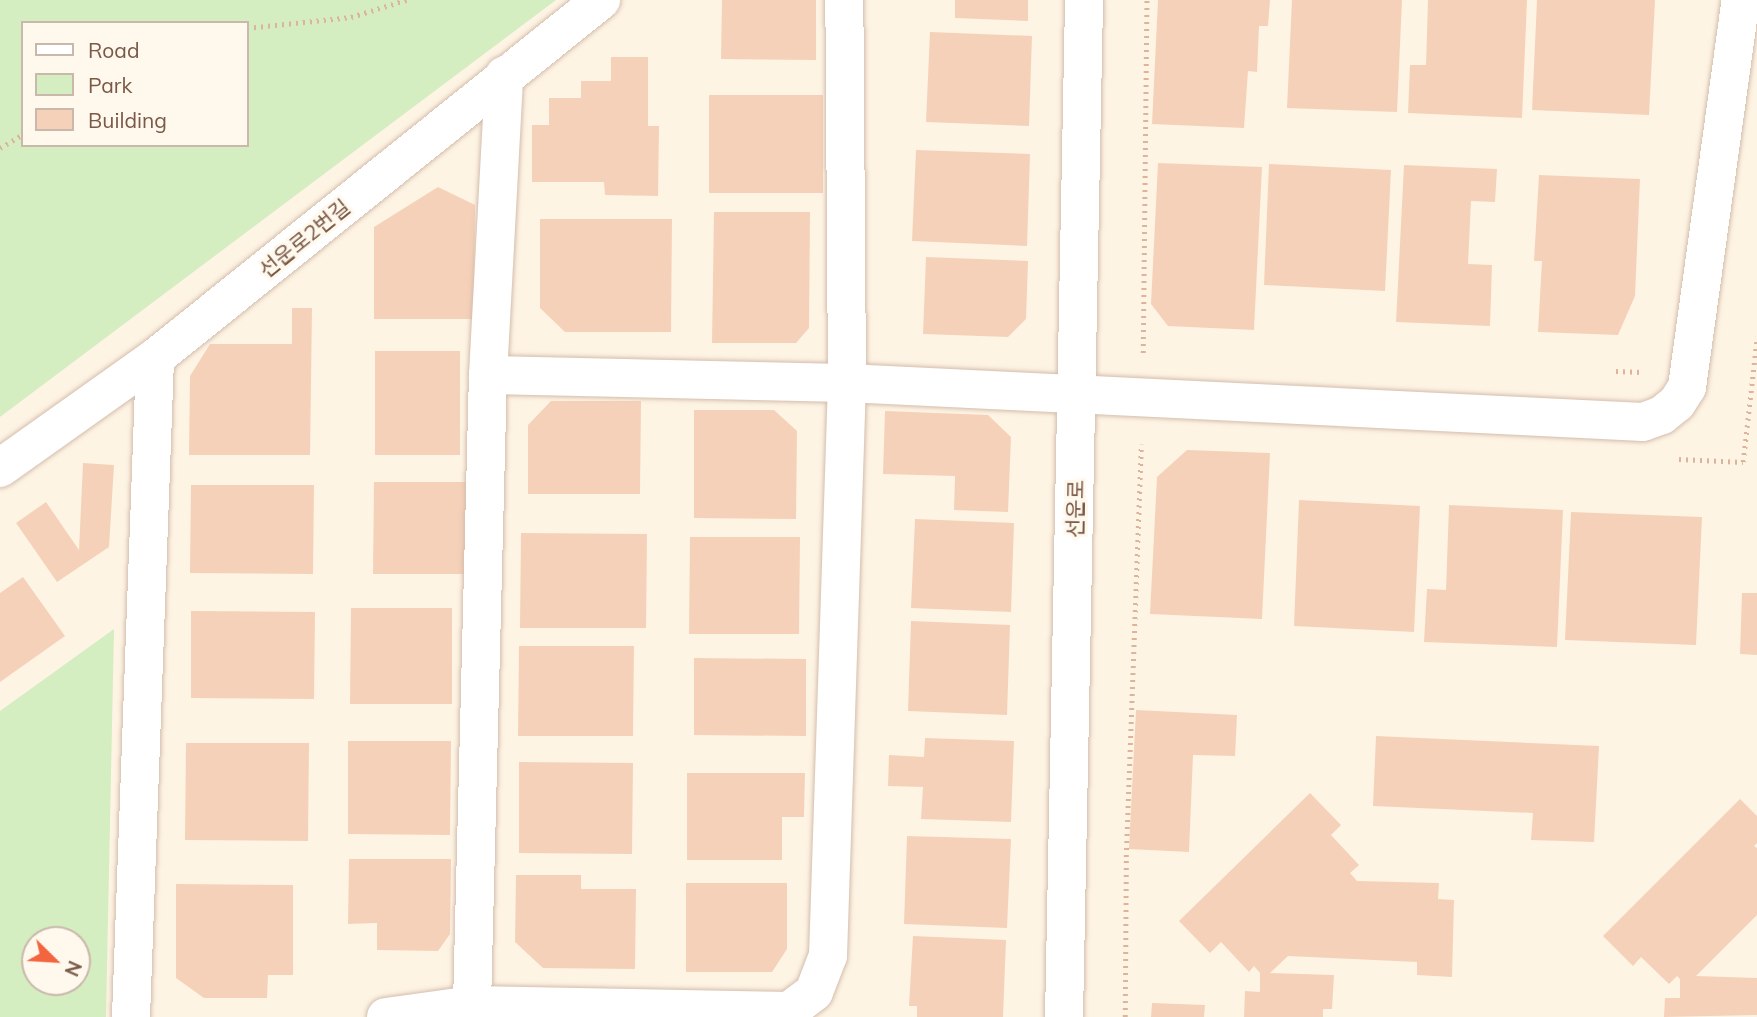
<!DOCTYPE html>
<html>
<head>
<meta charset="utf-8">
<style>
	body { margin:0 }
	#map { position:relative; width:1757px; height:1017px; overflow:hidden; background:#fef4e4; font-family:Mulish,"Noto Sans KR",sans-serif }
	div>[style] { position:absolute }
	.green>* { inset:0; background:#d4edc1 }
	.building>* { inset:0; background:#f6d1b9 }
	.path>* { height:4.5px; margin-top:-2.25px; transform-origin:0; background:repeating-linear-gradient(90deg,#dcb49c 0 2px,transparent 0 7px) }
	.roads { filter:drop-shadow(0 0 2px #d4bdac) drop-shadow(0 0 2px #d4bdac) }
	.street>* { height:38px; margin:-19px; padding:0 19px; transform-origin:19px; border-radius:19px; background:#fff }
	span { translate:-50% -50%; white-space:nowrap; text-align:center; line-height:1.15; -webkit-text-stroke:6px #fff8ed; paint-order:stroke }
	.street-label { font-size:21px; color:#7a5947 }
	.legend { position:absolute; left:21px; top:21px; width:228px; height:126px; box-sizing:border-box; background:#fff8ed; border:2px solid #cab8ab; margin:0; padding:9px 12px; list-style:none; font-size:21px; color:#7a5947 }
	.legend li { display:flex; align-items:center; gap:14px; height:35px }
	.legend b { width:35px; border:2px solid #cab8ab }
	.north { position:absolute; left:21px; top:926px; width:70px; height:70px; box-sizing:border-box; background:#fff8ed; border:2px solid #cab8ab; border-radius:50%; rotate:114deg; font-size:19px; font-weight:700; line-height:28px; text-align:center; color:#7a5947 }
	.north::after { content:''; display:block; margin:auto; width:24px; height:32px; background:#f3653f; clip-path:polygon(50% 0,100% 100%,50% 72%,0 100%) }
</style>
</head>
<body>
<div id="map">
	<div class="green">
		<i style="clip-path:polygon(evenodd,0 0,556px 0,0 417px,0 0,23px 23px,247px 23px,247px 145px,23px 145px,23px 23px)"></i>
		<i style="clip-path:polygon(evenodd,114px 629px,106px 1017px,0 1017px,0 711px,114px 629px,77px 940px,77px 982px,35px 982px,35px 940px,77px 940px)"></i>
	</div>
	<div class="building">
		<i style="clip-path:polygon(722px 0,816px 0,816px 60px,721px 59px)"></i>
		<i style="clip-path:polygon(955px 0,1028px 0,1028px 21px,955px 18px)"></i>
		<i style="clip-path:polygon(1158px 0,1270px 0,1268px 26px,1259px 26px,1257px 72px,1248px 71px,1244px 128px,1152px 124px)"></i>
		<i style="clip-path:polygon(1292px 0,1402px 0,1397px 112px,1287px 108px)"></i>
		<i style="clip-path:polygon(1428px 0,1527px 0,1522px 118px,1408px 113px,1410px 65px,1426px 65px)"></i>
		<i style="clip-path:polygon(1537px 0,1655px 0,1649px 115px,1532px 110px)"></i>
		<i style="clip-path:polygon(930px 32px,1032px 36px,1029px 126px,926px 122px)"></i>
		<i style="clip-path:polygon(611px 57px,648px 57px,648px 126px,659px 126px,658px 196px,605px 195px,604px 182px,532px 182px,532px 125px,549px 125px,549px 98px,581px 98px,581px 81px,611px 81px)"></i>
		<i style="clip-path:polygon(709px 95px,823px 95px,823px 193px,709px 193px)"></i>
		<i style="clip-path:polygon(916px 150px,1030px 154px,1027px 246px,912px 241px)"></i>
		<i style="clip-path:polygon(1158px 163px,1262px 167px,1254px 330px,1168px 326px,1151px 304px)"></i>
		<i style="clip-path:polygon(1269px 164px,1391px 170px,1385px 291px,1264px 285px)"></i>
		<i style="clip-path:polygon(1404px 165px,1497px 169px,1495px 202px,1471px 201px,1468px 264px,1492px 265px,1490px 326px,1396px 322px)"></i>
		<i style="clip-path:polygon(1539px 175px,1640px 179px,1635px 296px,1618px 335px,1538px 332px,1542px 261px,1534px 261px)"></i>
		<i style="clip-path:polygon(438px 187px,475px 205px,474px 319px,374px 319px,374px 227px)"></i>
		<i style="clip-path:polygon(714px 212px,810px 212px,809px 328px,796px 343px,712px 343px)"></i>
		<i style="clip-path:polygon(540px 219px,672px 219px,671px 332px,565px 332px,540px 308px)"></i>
		<i style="clip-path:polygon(926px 257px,1028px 261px,1026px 319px,1008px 337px,923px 334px)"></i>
		<i style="clip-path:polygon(292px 308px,312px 308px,310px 455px,189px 455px,190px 376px,210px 344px,292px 344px)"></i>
		<i style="clip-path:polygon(375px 351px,460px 351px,460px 455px,375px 455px)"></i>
		<i style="clip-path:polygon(551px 401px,641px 401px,640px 494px,528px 494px,528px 425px)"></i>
		<i style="clip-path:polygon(694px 410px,774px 410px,797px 431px,796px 519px,694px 518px)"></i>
		<i style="clip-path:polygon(885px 411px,988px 415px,1011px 437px,1008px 512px,954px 510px,955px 476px,883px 474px)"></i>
		<i style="clip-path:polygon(1187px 450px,1270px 453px,1262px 619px,1150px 614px,1157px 477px)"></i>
		<i style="clip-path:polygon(83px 463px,114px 465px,109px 547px,57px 582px,16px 523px,46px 502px,79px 550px)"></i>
		<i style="clip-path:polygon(374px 482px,467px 482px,467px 574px,373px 574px)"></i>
		<i style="clip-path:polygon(191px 485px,314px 485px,313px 574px,190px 573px)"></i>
		<i style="clip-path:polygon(1299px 500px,1420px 506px,1414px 632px,1294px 626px)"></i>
		<i style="clip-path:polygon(1449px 505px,1563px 510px,1557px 647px,1424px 642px,1427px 589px,1446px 590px)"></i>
		<i style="clip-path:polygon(1571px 512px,1702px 517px,1696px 645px,1565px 640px)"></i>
		<i style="clip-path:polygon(915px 519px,1014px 523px,1011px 612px,911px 608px)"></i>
		<i style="clip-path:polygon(521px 533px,647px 534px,646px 628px,520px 628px)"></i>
		<i style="clip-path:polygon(690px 537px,800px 537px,799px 634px,689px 634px)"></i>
		<i style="clip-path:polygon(23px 577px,65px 636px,0 682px,0 593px)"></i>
		<i style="clip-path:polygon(1742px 593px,1757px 593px,1757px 655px,1740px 654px)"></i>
		<i style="clip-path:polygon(351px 608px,452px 608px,452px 704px,350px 704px)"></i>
		<i style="clip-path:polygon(191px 611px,315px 612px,314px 699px,191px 698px)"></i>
		<i style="clip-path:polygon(911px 621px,1010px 625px,1007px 715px,908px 711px)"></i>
		<i style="clip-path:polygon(519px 646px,634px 646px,633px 736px,518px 736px)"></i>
		<i style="clip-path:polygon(694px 658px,806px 659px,806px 736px,694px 735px)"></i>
		<i style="clip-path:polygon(1136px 710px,1237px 715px,1235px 756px,1193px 755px,1189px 852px,1129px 849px)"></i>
		<i style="clip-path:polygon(1376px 736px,1599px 746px,1594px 842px,1531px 840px,1533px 813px,1373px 806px)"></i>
		<i style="clip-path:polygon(925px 738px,1014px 741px,1011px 822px,921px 819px,923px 787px,888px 786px,889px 755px,924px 757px)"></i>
		<i style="clip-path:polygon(348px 741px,451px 741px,450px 835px,348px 834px)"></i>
		<i style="clip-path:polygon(186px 743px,309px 743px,308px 841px,185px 840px)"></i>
		<i style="clip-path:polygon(519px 762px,633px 763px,632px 854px,519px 853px)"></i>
		<i style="clip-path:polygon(687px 773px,805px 773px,804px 817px,782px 817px,782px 860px,687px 860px)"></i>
		<i style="clip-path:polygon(1310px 793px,1341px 825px,1331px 835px,1359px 865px,1350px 873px,1357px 881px,1439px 883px,1438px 899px,1454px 900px,1452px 977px,1417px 975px,1417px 962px,1288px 956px,1270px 973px,1334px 975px,1332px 1009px,1323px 1009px,1323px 1017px,1244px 1017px,1245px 991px,1260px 992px,1260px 973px,1254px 966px,1249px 972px,1221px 942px,1210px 953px,1179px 921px)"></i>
		<i style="clip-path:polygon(1740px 799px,1757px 816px,1757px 843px,1754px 846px,1757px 848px,1757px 915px,1696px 976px,1757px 978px,1757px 1015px,1664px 1017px,1665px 998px,1680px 998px,1680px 979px,1677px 976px,1669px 984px,1641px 957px,1633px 966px,1603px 936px)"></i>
		<i style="clip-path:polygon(907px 836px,1011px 839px,1007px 928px,904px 924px)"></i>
		<i style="clip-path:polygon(349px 859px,451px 859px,450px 934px,438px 951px,377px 950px,377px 923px,348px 924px)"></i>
		<i style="clip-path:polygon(516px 875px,581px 875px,581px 889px,636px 889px,635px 969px,543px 968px,515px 942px)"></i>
		<i style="clip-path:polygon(686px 883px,787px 883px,787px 949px,772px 972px,686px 972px)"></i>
		<i style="clip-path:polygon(176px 884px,293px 885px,293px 975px,268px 975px,267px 998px,204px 998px,176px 978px)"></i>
		<i style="clip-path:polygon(913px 936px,1006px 940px,1003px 1017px,917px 1017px,917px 1006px,909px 1006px)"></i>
		<i style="clip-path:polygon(1152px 1003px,1205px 1005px,1204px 1017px,1151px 1017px)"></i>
	</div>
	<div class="path">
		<i style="left:247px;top:28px;width:105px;rotate:-6deg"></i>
		<i style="left:351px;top:17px;width:58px;rotate:-17.2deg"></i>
		<i style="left:0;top:148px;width:27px;rotate:-31deg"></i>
		<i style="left:1143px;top:353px;width:353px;rotate:-89.4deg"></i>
		<i style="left:1616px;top:371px;width:26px;rotate:2deg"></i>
		<i style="left:1679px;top:459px;width:64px;rotate:2.7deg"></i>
		<i style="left:1743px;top:462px;width:126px;rotate:-83.6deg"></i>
		<i style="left:1125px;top:1017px;width:160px;rotate:-89.6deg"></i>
		<i style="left:1126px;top:857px;width:413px;rotate:-87.9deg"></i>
	</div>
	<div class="roads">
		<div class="street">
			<i style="left:488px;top:375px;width:359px;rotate:1.3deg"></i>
			<i style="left:847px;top:383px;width:797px;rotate:2.8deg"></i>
			<i style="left:1643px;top:422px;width:20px;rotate:-20deg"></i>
			<i style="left:1662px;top:415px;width:19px;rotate:-39deg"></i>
			<i style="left:1677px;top:403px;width:19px;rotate:-58deg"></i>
			<i style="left:1687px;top:387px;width:391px;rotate:-82.1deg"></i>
			<i style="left:0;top:468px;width:190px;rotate:-35.4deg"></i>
			<i style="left:155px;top:358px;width:572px;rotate:-38.75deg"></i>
			<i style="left:472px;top:1005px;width:630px;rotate:-88.55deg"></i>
			<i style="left:488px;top:375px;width:300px;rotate:-86.9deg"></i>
			<i style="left:131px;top:1017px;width:659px;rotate:-87.91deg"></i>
			<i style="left:386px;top:1017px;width:87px;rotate:-7.9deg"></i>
			<i style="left:472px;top:1005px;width:317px;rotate:1.1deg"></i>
			<i style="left:789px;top:1011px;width:31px;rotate:-37deg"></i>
			<i style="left:814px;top:992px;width:39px;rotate:-69deg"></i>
			<i style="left:828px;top:956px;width:573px;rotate:-88.1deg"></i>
			<i style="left:847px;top:383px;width:383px;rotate:-90.4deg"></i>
			<i style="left:1064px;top:1017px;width:1017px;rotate:-88.87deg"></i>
		</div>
	</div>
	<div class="street-label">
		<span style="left:304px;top:238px;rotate:-39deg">선운로2번길</span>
		<span style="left:1075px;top:509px;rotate:-89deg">선운로</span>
	</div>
	<ul class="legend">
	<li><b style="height:9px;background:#fff"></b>Road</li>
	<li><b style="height:19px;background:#d4edc1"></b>Park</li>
	<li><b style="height:19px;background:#f6d1b9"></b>Building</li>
	</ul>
	<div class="north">N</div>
</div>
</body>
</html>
